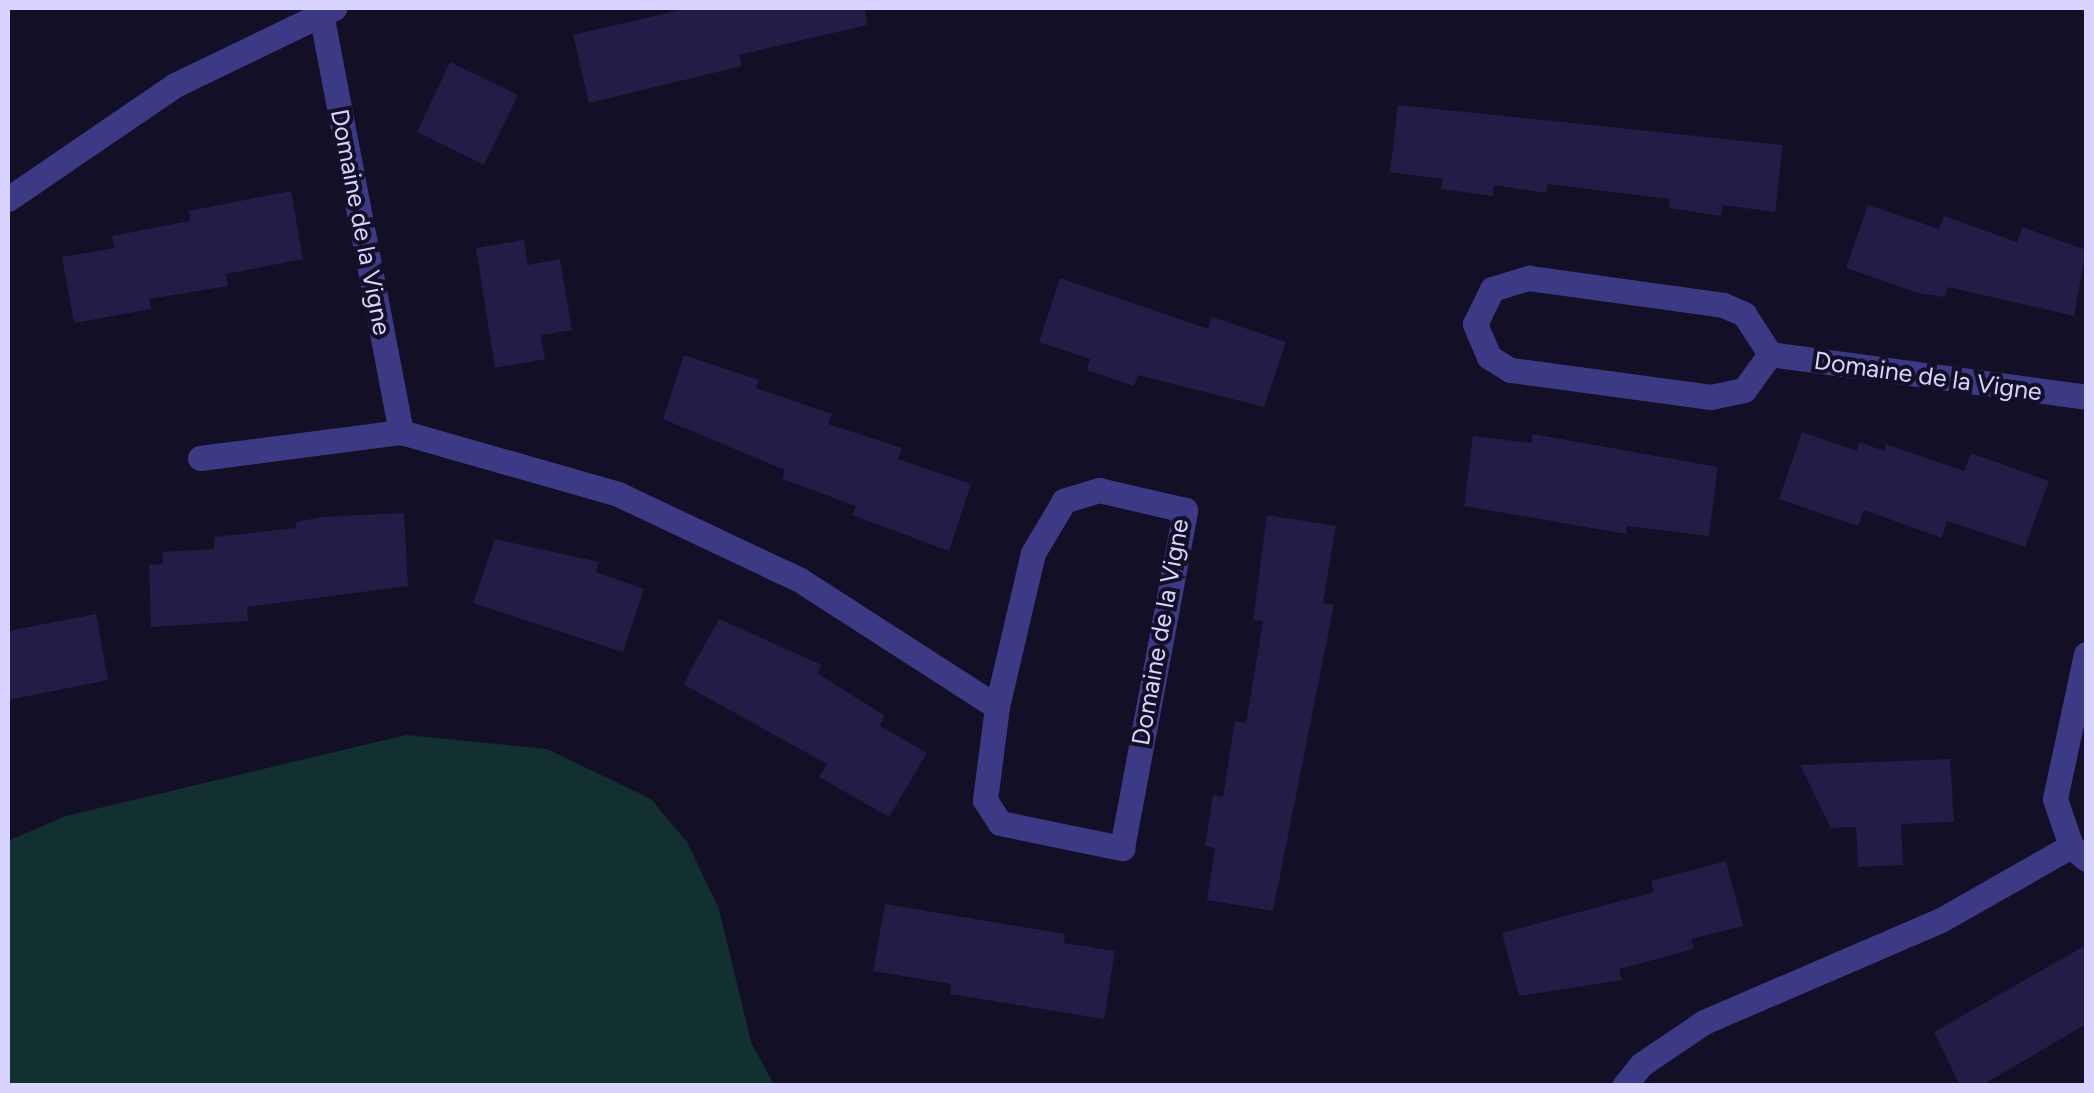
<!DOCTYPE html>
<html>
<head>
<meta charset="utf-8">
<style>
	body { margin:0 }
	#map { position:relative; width:2094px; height:1093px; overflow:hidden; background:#130f26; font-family:Figtree,sans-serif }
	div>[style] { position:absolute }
	.green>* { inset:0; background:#12302f }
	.building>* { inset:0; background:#241b47 }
	.street>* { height:25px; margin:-12.5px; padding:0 12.5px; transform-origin:12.5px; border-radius:12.5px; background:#3d3a85 }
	span { translate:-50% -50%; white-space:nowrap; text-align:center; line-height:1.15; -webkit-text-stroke:8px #130f26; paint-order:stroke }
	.street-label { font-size:25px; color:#d9d4ff }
	.frame { position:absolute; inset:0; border:10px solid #d9d4ff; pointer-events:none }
</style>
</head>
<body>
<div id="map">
	<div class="green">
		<i style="clip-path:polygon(406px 735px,547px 749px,651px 799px,687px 842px,719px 909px,751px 1042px,774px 1085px,8px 1085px,8px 841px,66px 816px)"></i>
	</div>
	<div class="building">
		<i style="clip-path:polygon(689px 8px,865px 8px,867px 25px,739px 55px,742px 66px,589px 103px,573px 35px)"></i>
		<i style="clip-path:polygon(450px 62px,518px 95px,484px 165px,417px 132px)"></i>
		<i style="clip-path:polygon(1398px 105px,1783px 145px,1775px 212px,1723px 205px,1721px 216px,1669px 208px,1670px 199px,1548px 184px,1546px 193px,1494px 185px,1493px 196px,1441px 189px,1443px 179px,1390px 172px)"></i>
		<i style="clip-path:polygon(291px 191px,303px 259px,226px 274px,228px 286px,149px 299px,151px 309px,74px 323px,62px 257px,115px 248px,112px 236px,190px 221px,189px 211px)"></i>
		<i style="clip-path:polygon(1868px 205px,1939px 229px,1944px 216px,2017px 242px,2022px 227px,2086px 250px,2074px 316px,1948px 287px,1944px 297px,1918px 293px,1846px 268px)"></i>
		<i style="clip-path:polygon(524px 240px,528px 265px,560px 259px,572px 330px,541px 335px,545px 359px,495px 368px,476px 248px)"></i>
		<i style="clip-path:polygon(1060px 278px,1208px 329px,1212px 317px,1286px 342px,1264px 407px,1138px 375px,1134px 386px,1087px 370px,1090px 359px,1039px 342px)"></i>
		<i style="clip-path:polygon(684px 355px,759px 380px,756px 388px,832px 414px,828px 424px,902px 448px,898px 459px,971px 484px,949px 551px,852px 515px,856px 506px,782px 479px,785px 470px,663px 419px)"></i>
		<i style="clip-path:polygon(1802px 432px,1857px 451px,1859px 442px,1884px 451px,1886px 444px,1964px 471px,1971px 453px,2049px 481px,2025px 547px,1947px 521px,1942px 538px,1864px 510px,1858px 526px,1779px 499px)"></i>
		<i style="clip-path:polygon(1533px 434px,1718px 467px,1709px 536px,1627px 526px,1626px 534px,1464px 506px,1473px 436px,1531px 443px)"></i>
		<i style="clip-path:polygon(404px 513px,408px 586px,247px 607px,248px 621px,151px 627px,149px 565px,163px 564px,162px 552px,214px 549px,214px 537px,296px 528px,296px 522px,322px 517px)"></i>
		<i style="clip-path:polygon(1267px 515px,1336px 526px,1323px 603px,1334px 605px,1273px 911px,1207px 900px,1215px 848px,1205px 846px,1213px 795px,1223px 797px,1235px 721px,1246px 723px,1263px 621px,1253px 620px)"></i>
		<i style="clip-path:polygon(495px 539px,599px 562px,596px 572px,644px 589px,623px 652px,473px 603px)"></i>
		<i style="clip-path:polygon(96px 614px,108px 680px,8px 700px,8px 631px)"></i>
		<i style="clip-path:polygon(719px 619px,822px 665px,817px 673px,885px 716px,880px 726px,927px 753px,889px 817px,819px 777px,827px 764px,683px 684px)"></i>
		<i style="clip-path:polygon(1950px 759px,1954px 822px,1901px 824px,1903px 865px,1858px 867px,1856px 827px,1831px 828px,1800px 765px)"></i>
		<i style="clip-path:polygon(1726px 861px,1743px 926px,1691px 939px,1694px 949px,1619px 969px,1622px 980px,1519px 996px,1502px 933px,1654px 892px,1651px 881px)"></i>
		<i style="clip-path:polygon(885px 904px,1065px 934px,1064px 943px,1115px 951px,1104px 1019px,950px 994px,951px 984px,873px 971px)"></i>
		<i style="clip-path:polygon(2086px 945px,2086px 1024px,1981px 1086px,1960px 1086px,1934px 1032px)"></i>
	</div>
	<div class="street">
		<i style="left:321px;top:13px;width:427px;rotate:79.2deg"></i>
		<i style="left:8px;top:199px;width:202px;rotate:-34.3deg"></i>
		<i style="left:175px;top:85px;width:177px;rotate:-25.8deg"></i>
		<i style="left:1529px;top:278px;width:196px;rotate:7.9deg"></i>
		<i style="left:1723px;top:305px;width:23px;rotate:23deg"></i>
		<i style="left:1744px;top:314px;width:48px;rotate:57deg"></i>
		<i style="left:1770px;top:354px;width:44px;rotate:125.8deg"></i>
		<i style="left:1744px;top:390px;width:34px;rotate:168deg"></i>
		<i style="left:1711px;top:397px;width:203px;rotate:-172.3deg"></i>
		<i style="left:1510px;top:370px;width:25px;rotate:-148deg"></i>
		<i style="left:1489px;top:357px;width:36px;rotate:-113deg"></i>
		<i style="left:1475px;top:324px;width:39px;rotate:-64deg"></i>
		<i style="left:1492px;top:289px;width:39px;rotate:-17deg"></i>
		<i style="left:1770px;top:354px;width:319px;rotate:7.7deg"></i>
		<i style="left:200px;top:458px;width:203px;rotate:-7.4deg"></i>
		<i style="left:401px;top:432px;width:226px;rotate:15.9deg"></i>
		<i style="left:618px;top:494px;width:201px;rotate:25.3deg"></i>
		<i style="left:800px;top:580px;width:234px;rotate:32.8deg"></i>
		<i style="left:997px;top:707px;width:94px;rotate:97.4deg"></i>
		<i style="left:985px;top:800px;width:27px;rotate:57deg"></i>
		<i style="left:1000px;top:823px;width:125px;rotate:11.6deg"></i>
		<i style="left:1122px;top:848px;width:344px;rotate:-79.4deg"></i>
		<i style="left:1185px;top:510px;width:88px;rotate:-166.9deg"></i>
		<i style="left:1099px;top:490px;width:37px;rotate:163deg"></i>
		<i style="left:1064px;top:501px;width:61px;rotate:120.8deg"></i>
		<i style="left:1033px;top:553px;width:158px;rotate:103.2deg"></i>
		<i style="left:2086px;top:654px;width:148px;rotate:102.1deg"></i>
		<i style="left:2055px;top:799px;width:50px;rotate:71.2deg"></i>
		<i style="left:2071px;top:846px;width:20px;rotate:41deg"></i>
		<i style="left:1624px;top:1086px;width:28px;rotate:-51deg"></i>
		<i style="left:1642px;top:1064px;width:75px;rotate:-34.1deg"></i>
		<i style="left:1704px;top:1022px;width:256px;rotate:-23.3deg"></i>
		<i style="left:1939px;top:921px;width:152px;rotate:-29.6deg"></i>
	</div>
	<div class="street-label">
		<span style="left:361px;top:222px;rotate:79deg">Domaine de la Vigne</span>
		<span style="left:1928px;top:376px;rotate:8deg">Domaine de la Vigne</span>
		<span style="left:1160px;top:632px;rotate:-80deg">Domaine de la Vigne</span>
	</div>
	<div class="frame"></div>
</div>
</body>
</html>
